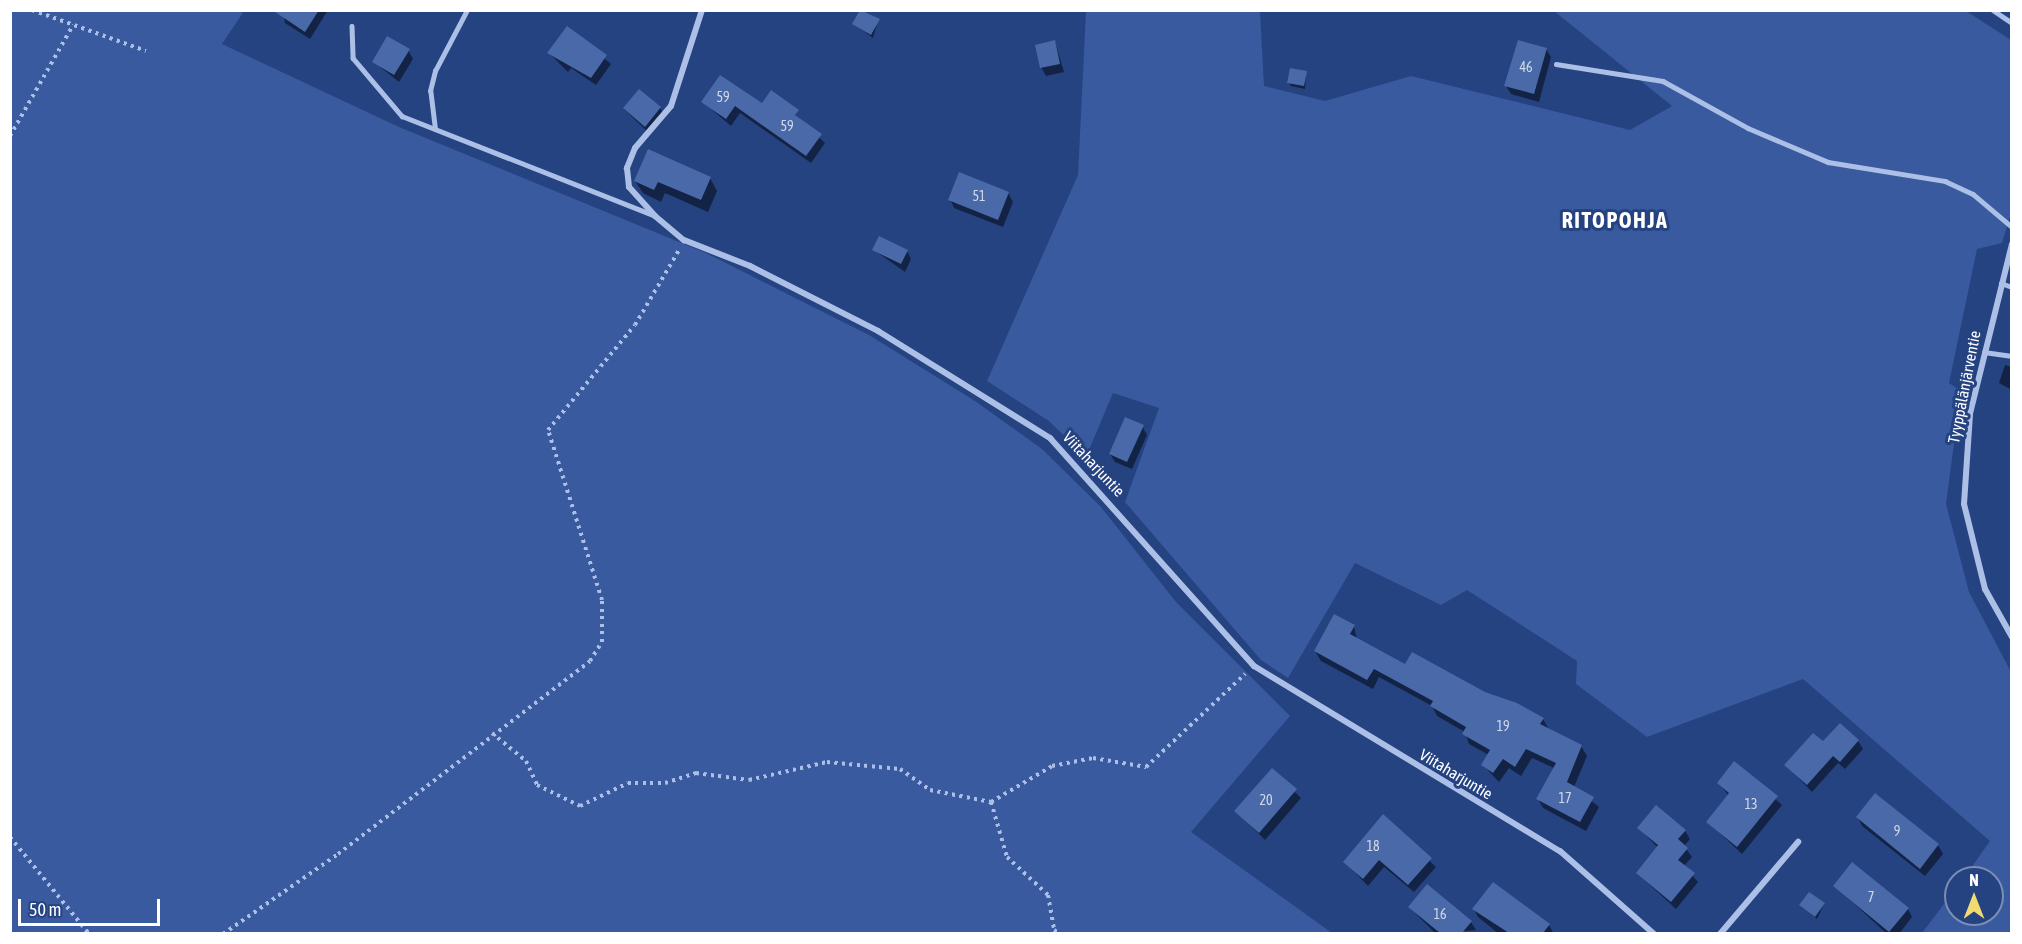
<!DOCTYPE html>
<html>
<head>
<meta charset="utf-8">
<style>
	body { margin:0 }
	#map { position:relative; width:2022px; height:944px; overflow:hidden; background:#254281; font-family:"Asap Condensed",sans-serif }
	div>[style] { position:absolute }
	.green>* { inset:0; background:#395a9f }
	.shadow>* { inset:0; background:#0007 }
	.building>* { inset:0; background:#4969a8 }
	.path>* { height:4px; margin-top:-2px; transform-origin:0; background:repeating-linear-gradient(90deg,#acc0e7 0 3px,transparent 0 7.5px) }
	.service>* { height:4.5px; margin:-2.25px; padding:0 2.25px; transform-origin:2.25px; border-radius:2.25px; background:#acc0e7 }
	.minor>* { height:6px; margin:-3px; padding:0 3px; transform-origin:3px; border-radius:3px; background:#acc0e7 }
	span { translate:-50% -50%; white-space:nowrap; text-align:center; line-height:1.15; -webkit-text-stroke:6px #254281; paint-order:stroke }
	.number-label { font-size:14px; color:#d2dae9 }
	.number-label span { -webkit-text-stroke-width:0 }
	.street-label { font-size:16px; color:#fff }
	.district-label { font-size:22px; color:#fff; font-weight:700; letter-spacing:1.5px }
	.frame { position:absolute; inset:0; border:12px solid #fff; pointer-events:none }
	.north { position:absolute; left:1944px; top:866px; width:60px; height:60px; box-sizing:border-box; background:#254281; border:2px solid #7c8eb3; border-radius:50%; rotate:0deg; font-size:16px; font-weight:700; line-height:24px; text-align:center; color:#fff }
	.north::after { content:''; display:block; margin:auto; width:21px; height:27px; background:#f1da70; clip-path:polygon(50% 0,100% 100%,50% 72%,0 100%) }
	.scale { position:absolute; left:18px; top:899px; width:142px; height:27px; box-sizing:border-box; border:3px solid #fff; border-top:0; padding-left:8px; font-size:18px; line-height:21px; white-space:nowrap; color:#fff; -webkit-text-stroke:4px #254281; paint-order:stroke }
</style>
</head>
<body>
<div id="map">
	<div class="green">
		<i style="clip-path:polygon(10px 11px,244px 11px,222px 44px,399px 127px,706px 253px,869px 335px,975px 401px,1042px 449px,1101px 507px,1176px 602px,1290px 716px,1191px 832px,1332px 933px,11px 933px)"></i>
		<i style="clip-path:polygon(1086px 11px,1260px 11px,1264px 86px,1325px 101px,1411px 76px,1630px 130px,1672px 106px,1554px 11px,1966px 11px,2011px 40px,2012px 210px,2002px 243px,1977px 249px,1949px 383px,1961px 391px,1946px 504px,1969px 592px,2011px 672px,2011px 933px,1922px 933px,1956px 888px,1956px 914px,1992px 914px,1992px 878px,1964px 878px,1990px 841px,1803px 679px,1647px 737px,1576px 684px,1577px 661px,1467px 590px,1441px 605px,1355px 563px,1288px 678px,1261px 660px,1125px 502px,1159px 408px,1113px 393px,1086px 457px,1049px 421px,987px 381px,1078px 175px)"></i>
	</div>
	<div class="shadow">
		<i style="clip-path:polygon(283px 10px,328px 10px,310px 39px,285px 23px)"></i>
		<i style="clip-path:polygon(878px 20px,873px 38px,854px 24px)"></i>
		<i style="clip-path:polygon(567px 28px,611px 64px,596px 85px,571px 68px,568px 72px,549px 53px)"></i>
		<i style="clip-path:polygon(1055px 42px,1064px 72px,1046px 76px,1041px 67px)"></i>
		<i style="clip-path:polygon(1546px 49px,1551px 57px,1539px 102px,1511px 94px,1506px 86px)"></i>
		<i style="clip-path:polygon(408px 50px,413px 59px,399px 82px,374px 62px)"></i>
		<i style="clip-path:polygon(1306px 73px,1305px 89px,1291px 86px,1289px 83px)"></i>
		<i style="clip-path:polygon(771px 92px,825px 143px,811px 163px,740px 113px,731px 126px,703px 102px,762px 105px)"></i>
		<i style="clip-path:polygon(660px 108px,665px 116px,650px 134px,624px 109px)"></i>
		<i style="clip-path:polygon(710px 178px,717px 191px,708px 212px,665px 193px,661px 202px,643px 193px,635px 181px)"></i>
		<i style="clip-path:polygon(1008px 193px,1013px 202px,1003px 227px,954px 208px,950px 199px)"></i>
		<i style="clip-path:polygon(874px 250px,907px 251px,911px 259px,905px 272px)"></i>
		<i style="clip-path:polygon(2005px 365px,2012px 367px,2012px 390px,1999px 383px)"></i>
		<i style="clip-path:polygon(1142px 426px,1147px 435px,1132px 469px,1115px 462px,1110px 454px)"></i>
		<i style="clip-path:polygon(1354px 626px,1357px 640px,1406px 666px,1543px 719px,1548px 728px,1581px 746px,1587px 756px,1574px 787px,1599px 807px,1586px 831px,1543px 808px,1538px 799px,1554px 768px,1532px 758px,1521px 776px,1509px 768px,1499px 782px,1483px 765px,1489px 755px,1469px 744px,1465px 732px,1437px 716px,1432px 706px,1379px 677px,1373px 689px,1321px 661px,1315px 651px)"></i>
		<i style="clip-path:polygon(1858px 741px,1863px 749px,1845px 769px,1838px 763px,1812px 792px,1786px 765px,1823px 744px)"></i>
		<i style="clip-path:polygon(1734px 763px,1782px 805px,1742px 854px,1708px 822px,1729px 796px,1719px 783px)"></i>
		<i style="clip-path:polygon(1272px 770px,1301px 798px,1265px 840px,1236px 811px)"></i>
		<i style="clip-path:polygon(1875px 795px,1938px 845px,1943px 854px,1925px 876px,1862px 826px,1858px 817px)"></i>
		<i style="clip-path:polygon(1383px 816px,1436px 867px,1414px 892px,1384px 867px,1368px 886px,1345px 862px)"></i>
		<i style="clip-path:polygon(1639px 828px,1685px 831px,1690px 839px,1684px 846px,1692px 857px,1684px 866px,1698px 882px,1676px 909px,1637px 873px,1658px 848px)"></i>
		<i style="clip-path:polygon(1494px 884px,1549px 925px,1554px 934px,1499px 934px,1478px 917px,1474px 909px)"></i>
		<i style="clip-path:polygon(1835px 886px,1908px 909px,1912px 917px,1899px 934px,1887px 934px)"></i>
		<i style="clip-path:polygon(1824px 904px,1817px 919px,1801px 906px)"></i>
		<i style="clip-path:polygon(1410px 908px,1471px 922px,1476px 930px,1436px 934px)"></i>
	</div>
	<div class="building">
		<i style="clip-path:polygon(272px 10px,319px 10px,305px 32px)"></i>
		<i style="clip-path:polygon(860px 10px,880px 19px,871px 35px,852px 24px)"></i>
		<i style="clip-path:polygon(567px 26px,607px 55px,591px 78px,547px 53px)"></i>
		<i style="clip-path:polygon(387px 36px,410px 49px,394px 75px,372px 62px)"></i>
		<i style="clip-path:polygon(1055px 40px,1060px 64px,1040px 68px,1035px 45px)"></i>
		<i style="clip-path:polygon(1518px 40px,1547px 48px,1534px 94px,1504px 86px)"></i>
		<i style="clip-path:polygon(1290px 68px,1307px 71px,1304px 86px,1287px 83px)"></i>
		<i style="clip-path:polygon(720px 75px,762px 103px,771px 90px,799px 110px,795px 115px,822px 134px,806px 156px,735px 106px,726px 119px,701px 102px)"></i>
		<i style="clip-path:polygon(639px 89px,661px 107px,645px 127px,623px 108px)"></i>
		<i style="clip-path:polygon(648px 149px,711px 177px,701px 200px,658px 182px,654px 190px,634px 181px)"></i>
		<i style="clip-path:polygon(959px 172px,1009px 192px,998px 220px,948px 200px)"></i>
		<i style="clip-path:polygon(879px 236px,908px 250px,901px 264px,872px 250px)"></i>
		<i style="clip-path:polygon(1125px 417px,1144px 425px,1127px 462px,1109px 454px)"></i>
		<i style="clip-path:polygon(1334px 614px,1355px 625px,1350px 634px,1405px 664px,1412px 652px,1485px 692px,1517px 703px,1544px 718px,1540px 724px,1582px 745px,1567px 782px,1594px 797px,1580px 822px,1536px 799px,1556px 763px,1526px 749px,1515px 767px,1503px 759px,1493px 773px,1481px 765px,1490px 750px,1462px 734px,1466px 727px,1430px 706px,1433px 701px,1374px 669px,1367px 680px,1314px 651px)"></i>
		<i style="clip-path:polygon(1840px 723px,1859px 740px,1840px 762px,1833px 756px,1807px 785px,1784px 765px,1813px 733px,1823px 741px)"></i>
		<i style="clip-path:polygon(1734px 761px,1778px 796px,1737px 847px,1706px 822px,1729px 793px,1717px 783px)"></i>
		<i style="clip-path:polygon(1272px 768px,1297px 789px,1259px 833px,1234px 811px)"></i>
		<i style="clip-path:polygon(1875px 793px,1939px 844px,1920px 869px,1856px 817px)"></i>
		<i style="clip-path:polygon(1656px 805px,1686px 830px,1678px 839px,1688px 848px,1678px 860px,1695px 873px,1671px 902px,1636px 873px,1658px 845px,1637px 828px)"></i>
		<i style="clip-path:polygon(1383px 814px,1432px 858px,1408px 885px,1379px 860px,1363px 879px,1343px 862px)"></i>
		<i style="clip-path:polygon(1852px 862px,1909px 908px,1889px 932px,1833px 886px)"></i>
		<i style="clip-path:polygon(1493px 882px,1550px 924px,1543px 933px,1509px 933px,1472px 909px)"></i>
		<i style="clip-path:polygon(1427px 884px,1472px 921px,1462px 933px,1440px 933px,1408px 907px)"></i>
		<i style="clip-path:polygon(1809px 892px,1825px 903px,1815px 917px,1799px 905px)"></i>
	</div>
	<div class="path">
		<i style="left:32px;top:10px;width:121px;rotate:19.8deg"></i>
		<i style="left:10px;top:136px;width:128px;rotate:-60.4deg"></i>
		<i style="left:492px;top:733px;width:44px;rotate:39.5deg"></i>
		<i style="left:526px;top:761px;width:26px;rotate:65deg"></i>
		<i style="left:537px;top:785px;width:48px;rotate:26deg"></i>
		<i style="left:580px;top:806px;width:53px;rotate:-25.6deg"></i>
		<i style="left:628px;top:783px;width:37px"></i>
		<i style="left:665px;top:783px;width:33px;rotate:-18deg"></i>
		<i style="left:696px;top:773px;width:53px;rotate:7.5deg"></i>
		<i style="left:749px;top:780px;width:80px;rotate:-13deg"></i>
		<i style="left:827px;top:762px;width:73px;rotate:5.5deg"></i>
		<i style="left:900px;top:769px;width:37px;rotate:35deg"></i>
		<i style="left:930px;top:790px;width:62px;rotate:11.1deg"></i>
		<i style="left:991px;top:802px;width:71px;rotate:-30.5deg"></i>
		<i style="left:1052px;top:766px;width:42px;rotate:-11deg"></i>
		<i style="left:1093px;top:758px;width:54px;rotate:9.6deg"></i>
		<i style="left:1146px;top:767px;width:136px;rotate:-43.2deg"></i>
		<i style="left:991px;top:802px;width:57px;rotate:73.8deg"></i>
		<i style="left:1007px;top:857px;width:56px;rotate:42.8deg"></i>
		<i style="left:1048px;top:895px;width:36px;rotate:80deg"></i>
		<i style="left:1054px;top:930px;width:7px;rotate:34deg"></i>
		<i style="left:10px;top:837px;width:125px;rotate:50.8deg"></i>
		<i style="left:223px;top:934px;width:140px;rotate:-34.8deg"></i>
		<i style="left:338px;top:854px;width:317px;rotate:-37.4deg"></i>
		<i style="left:590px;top:661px;width:22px;rotate:-58deg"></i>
		<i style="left:602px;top:642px;width:42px;rotate:-90deg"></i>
		<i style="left:602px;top:600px;width:178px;rotate:-107.6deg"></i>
		<i style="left:548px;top:430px;width:136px;rotate:-50.4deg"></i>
		<i style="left:635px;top:325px;width:87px;rotate:-59.6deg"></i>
	</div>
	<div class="service">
		<i style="left:1993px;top:10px;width:23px;rotate:34deg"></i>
		<i style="left:352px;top:26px;width:32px;rotate:88deg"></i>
		<i style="left:353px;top:58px;width:76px;rotate:49.8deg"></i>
		<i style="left:402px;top:116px;width:270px;rotate:21.5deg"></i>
		<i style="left:1556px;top:64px;width:108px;rotate:9deg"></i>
		<i style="left:1663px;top:81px;width:97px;rotate:28.9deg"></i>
		<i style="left:1748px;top:128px;width:87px;rotate:23deg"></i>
		<i style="left:1828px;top:162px;width:119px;rotate:9.2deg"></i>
		<i style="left:1945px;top:181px;width:31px;rotate:25deg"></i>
		<i style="left:1973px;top:194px;width:51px;rotate:40.2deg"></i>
		<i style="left:435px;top:129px;width:38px;rotate:-97deg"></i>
		<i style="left:430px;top:91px;width:21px;rotate:-76deg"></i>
		<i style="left:435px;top:71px;width:69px;rotate:-62.3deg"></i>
		<i style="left:2001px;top:283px;width:12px;rotate:20deg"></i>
		<i style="left:1984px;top:352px;width:28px;rotate:8deg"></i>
	</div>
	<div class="minor">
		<i style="left:702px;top:10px;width:101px;rotate:107.9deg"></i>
		<i style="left:671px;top:106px;width:55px;rotate:130.6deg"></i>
		<i style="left:635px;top:148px;width:22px;rotate:112deg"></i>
		<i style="left:627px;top:168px;width:19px;rotate:84deg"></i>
		<i style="left:629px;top:187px;width:39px;rotate:48deg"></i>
		<i style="left:655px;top:216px;width:38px;rotate:40deg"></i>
		<i style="left:684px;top:240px;width:71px;rotate:21.5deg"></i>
		<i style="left:750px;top:266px;width:144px;rotate:26.9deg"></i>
		<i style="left:878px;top:331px;width:203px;rotate:31.9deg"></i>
		<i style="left:1050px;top:438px;width:306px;rotate:48.2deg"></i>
		<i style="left:1254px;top:666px;width:358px;rotate:31.2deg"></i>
		<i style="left:1560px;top:851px;width:125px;rotate:41.4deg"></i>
		<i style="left:2012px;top:244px;width:175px;rotate:103.9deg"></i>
		<i style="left:1970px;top:414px;width:90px;rotate:93.8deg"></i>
		<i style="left:1964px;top:504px;width:88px;rotate:76.1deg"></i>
		<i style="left:1985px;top:589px;width:55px;rotate:60.6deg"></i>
		<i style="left:1720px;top:934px;width:121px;rotate:-49.7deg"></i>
	</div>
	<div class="number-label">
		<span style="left:1526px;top:67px">46</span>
		<span style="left:723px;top:97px">59</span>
		<span style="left:787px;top:126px">59</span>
		<span style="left:979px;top:196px">51</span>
		<span style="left:1503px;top:726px">19</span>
		<span style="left:1565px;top:798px">17</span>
		<span style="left:1266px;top:800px">20</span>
		<span style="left:1751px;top:804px">13</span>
		<span style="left:1897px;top:831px">9</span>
		<span style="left:1373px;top:846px">18</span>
		<span style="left:1871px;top:897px">7</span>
		<span style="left:1440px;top:914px">16</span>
	</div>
	<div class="street-label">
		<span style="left:1964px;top:387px;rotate:-79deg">Tyyppälänjärventie</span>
		<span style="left:1094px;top:464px;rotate:47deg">Viitaharjuntie</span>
		<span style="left:1456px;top:774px;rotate:31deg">Viitaharjuntie</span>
	</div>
	<div class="district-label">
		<span style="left:1615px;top:221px">RITOPOHJA</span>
	</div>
	<div class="frame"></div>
	<div class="north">N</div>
	<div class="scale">50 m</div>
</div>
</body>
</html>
